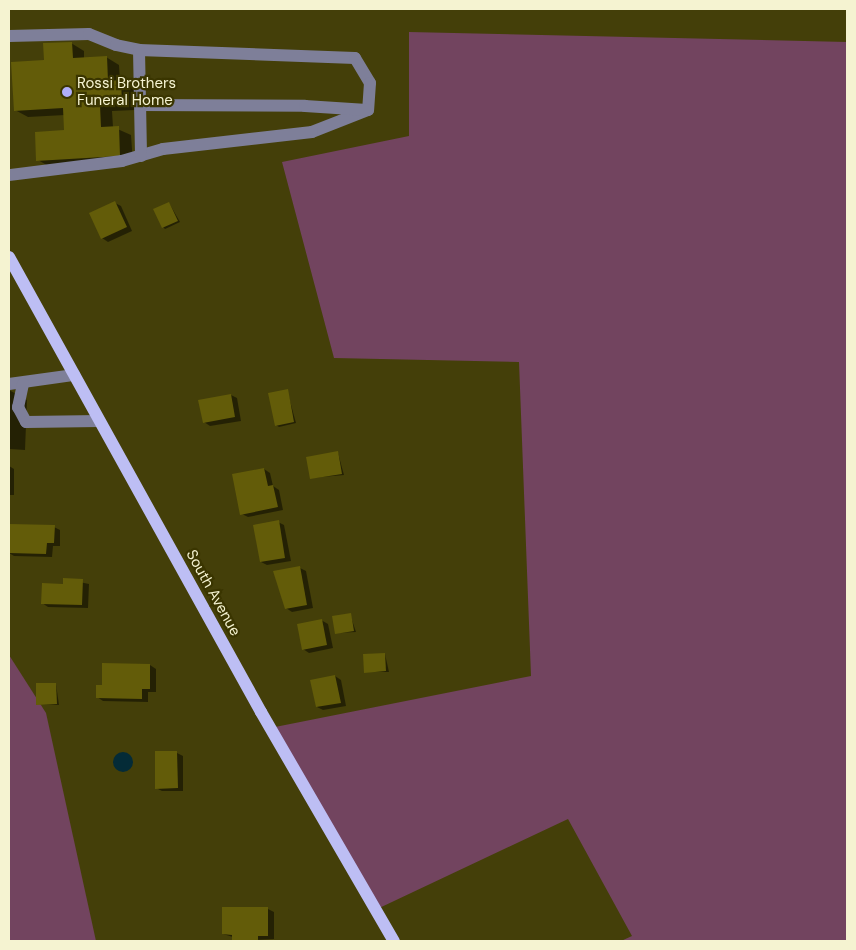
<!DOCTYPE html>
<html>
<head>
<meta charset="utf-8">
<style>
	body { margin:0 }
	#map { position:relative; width:856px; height:950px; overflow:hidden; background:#443f09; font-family:"DM Sans",sans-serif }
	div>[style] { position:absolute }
	.green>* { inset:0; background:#72445f }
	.water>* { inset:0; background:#042b37 }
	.round { border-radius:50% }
	.shadow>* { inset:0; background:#0007 }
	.building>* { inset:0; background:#635c09 }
	.minor>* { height:12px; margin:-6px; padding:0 6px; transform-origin:6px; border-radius:6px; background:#7e7f99 }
	.major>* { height:12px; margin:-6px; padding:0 6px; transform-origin:6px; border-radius:6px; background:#bdbef4 }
	.dots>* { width:14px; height:14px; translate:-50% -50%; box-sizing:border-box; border:2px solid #3a3500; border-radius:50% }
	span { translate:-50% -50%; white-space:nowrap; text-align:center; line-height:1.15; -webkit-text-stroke:4.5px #3a3500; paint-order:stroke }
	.poi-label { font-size:15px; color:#f5f3d1 }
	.left { translate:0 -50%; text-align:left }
	.street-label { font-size:15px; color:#f5f3d1 }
	.frame { position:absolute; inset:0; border:10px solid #f5f3d1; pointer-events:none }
</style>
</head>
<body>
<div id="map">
	<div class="green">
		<i style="clip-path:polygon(409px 32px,847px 42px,847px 941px,621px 941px,632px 936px,568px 819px,375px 910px,270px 728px,531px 676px,519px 362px,334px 358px,282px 162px,409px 136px)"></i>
		<i style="clip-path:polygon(9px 655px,46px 713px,96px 941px,9px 941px)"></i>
	</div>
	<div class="water">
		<i class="round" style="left:113px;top:752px;width:20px;height:20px"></i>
	</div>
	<div class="shadow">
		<i style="clip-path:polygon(71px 43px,84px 51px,84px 59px,106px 57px,119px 65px,120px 81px,134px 88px,135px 110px,112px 111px,113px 127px,131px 135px,133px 163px,50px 167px,38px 160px,66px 131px,65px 115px,28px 117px,15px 110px,46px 61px)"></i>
		<i style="clip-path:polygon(115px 203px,121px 206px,132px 231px,108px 242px,102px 238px)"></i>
		<i style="clip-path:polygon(169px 203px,180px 222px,165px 229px,163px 227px)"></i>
		<i style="clip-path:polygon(9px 390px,27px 400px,25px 450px,9px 449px)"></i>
		<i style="clip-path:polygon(287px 390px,296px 423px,279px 427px,276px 425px)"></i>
		<i style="clip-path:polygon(231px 395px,237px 398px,241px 421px,210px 426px,204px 422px)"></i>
		<i style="clip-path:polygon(338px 453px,344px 475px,311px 478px)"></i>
		<i style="clip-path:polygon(9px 466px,14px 469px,14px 495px,9px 495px)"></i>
		<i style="clip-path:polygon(264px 469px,270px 473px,273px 486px,279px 490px,283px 510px,248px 517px,242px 514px)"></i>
		<i style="clip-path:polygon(278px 522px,284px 525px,291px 561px,267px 565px,261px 562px)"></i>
		<i style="clip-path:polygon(9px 525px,54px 527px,60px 530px,60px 546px,53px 546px,52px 557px,14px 556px,9px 553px)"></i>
		<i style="clip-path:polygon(300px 568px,306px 571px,313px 608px,292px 612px,286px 608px)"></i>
		<i style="clip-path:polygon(65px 579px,89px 584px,88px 608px,48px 607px,42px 603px,65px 585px)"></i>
		<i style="clip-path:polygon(350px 614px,356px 632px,336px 633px)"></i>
		<i style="clip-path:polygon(321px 620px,328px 624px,333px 648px,309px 653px,303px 649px)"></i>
		<i style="clip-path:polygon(385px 654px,389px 672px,366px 672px)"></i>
		<i style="clip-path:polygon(103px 664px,150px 665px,156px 669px,156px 692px,148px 692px,148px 702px,103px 701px,97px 697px,103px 686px)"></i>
		<i style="clip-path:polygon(335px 676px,341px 680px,346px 706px,323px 710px,317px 707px)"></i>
		<i style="clip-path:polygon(56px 684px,59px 705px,37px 704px)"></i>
		<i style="clip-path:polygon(156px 753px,177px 753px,183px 756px,183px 791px,162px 791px,156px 788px)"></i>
		<i style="clip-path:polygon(268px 909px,274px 912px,274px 939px,233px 941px,233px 937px,223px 934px)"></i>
	</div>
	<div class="building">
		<i style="clip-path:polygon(72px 42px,73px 58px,107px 56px,108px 81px,121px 80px,122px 103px,100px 105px,101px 127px,119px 126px,120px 156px,36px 161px,35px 132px,64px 130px,63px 108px,14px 111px,11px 62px,44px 60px,43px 43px)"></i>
		<i style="clip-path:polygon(115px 201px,127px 227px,101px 239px,89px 213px)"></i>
		<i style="clip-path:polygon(169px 202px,178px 221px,162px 228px,153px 209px)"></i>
		<i style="clip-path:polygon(288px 389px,294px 422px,275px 426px,268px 393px)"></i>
		<i style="clip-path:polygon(231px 394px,235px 417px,203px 423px,198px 400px)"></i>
		<i style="clip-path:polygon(338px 451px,342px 474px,310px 479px,306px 457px)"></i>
		<i style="clip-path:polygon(264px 468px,268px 486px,273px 485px,278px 507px,240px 515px,232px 474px)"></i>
		<i style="clip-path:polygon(279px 520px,285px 558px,260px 562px,253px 525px)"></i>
		<i style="clip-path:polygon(9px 524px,55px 525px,54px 543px,47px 543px,46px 554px,9px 553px)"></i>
		<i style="clip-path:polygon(300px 566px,307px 605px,285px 609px,273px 571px)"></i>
		<i style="clip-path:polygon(63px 578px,83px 579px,82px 605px,41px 604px,42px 583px,63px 584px)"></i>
		<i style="clip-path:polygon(351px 613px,354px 631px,335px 634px,332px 616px)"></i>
		<i style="clip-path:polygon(322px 619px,327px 645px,302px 650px,297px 624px)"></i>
		<i style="clip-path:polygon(385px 653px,386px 671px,364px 673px,363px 654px)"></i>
		<i style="clip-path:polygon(102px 663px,150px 664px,150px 689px,142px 689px,142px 699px,96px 698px,96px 685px,102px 685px)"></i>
		<i style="clip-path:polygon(335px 675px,341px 703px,316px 707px,310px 680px)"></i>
		<i style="clip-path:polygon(36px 683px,56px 683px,57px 704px,36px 705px)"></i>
		<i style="clip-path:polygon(155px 751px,177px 751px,178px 788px,155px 789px)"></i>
		<i style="clip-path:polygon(222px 907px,268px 907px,268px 936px,258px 936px,258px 941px,232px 941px,232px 935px,222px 934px)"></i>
	</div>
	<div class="minor">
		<i style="left:9px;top:36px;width:80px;rotate:-1.4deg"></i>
		<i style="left:89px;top:34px;width:29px;rotate:22deg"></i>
		<i style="left:116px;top:45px;width:24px;rotate:12deg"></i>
		<i style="left:139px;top:50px;width:216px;rotate:2.1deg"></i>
		<i style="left:355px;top:58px;width:29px;rotate:59deg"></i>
		<i style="left:370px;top:83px;width:27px;rotate:94deg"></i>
		<i style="left:368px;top:110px;width:60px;rotate:158.6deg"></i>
		<i style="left:312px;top:132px;width:150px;rotate:173.5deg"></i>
		<i style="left:163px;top:149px;width:43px;rotate:163.7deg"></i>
		<i style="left:122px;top:161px;width:114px;rotate:172.9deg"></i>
		<i style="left:139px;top:50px;width:106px;rotate:88.9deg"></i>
		<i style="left:140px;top:105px;width:165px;rotate:0.3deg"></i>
		<i style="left:305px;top:106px;width:62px;rotate:3.7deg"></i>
		<i style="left:9px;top:384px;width:66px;rotate:-7.9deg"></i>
		<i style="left:23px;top:384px;width:24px;rotate:102deg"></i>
		<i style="left:18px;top:407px;width:17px;rotate:62deg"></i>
		<i style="left:26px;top:422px;width:73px;rotate:-0.8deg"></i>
	</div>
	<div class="major">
		<i style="left:9px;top:257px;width:520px;rotate:61.02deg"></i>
		<i style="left:261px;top:712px;width:265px;rotate:59.9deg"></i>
	</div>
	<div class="dots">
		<i style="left:67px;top:92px;background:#afaefa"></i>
	</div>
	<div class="poi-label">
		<span class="left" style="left:77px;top:92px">Rossi Brothers<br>Funeral Home</span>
	</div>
	<div class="street-label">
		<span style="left:213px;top:593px;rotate:61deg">South Avenue</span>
	</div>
	<div class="frame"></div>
</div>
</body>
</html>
